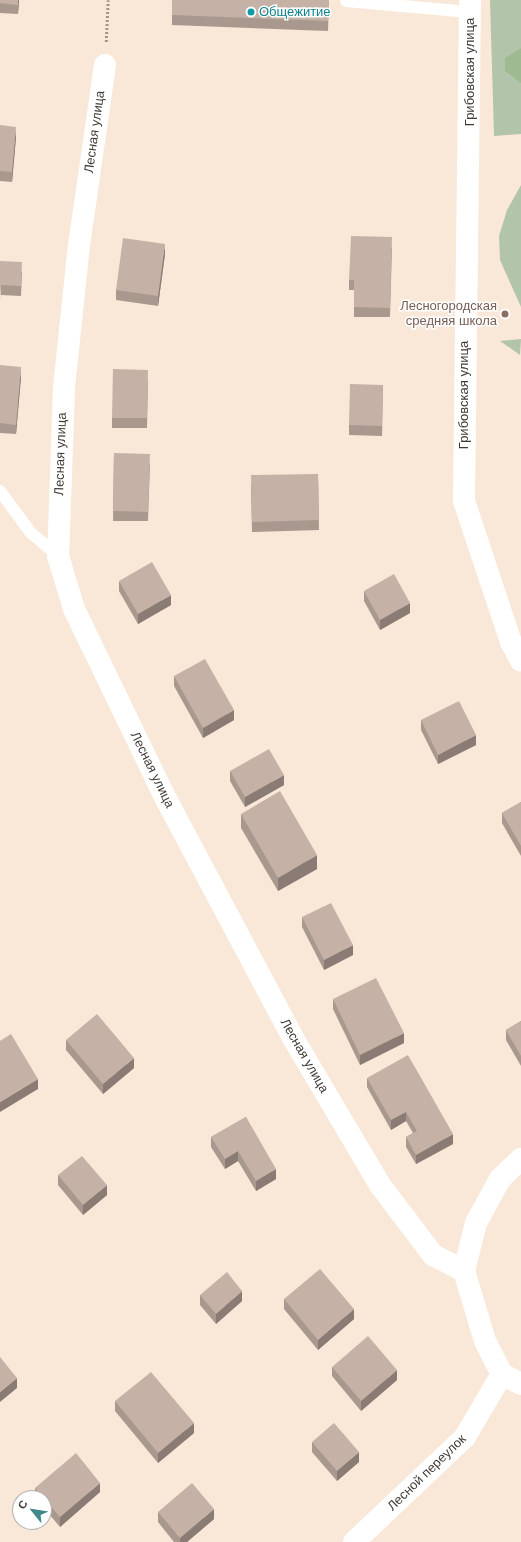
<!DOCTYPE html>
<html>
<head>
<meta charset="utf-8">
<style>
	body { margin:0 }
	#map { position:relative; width:521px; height:1542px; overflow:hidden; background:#f9e8d8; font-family:Helvetica,sans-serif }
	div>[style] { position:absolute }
	.green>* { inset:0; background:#b2c5aa }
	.forest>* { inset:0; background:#9eba91 }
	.path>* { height:2.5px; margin-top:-1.25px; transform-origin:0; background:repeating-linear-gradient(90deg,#a09489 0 2px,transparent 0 4px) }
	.service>* { height:12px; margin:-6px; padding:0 6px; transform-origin:6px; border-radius:6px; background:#fff }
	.minor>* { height:22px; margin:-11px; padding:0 11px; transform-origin:11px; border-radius:11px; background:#fff }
	.wall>* { inset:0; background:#a9988e }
	.shaded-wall>* { inset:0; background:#8a7c74 }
	.building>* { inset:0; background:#c5b1a5 }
	.dots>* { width:11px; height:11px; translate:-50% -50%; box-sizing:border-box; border:2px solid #fff; border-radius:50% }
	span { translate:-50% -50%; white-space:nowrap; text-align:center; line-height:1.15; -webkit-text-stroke:3px #fff; paint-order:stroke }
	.culture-label { font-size:13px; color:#0d838f }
	.left { translate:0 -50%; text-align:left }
	.street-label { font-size:13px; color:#413a34 }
	.education-label { font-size:13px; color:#785e54 }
	.right { translate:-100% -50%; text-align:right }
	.north { position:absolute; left:12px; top:1490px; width:40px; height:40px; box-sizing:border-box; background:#fff; border:1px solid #b3b0ae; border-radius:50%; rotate:300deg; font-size:11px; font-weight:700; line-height:16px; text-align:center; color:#413a34 }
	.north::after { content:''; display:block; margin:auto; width:14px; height:18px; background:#3f8788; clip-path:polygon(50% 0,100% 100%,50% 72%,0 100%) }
</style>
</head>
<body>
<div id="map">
	<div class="green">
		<i style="clip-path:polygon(490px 0,521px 0,521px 134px,494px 136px)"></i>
		<i style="clip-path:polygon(521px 185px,521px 307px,500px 260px,499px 236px,507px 210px)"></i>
		<i style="clip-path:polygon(521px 339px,520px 355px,500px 341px)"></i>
	</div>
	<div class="forest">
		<i style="clip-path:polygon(521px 48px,521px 83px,505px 71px,505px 58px)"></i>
	</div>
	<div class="path">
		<i style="left:106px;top:42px;width:42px;rotate:-87.3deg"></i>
	</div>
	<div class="service">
		<i style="left:346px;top:1px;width:124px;rotate:5.1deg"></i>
		<i style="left:0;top:491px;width:52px;rotate:53.6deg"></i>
		<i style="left:31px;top:533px;width:35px;rotate:40deg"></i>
	</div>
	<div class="minor">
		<i style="left:470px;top:0;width:501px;rotate:90.69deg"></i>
		<i style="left:464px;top:501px;width:149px;rotate:71.6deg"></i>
		<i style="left:511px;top:642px;width:21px;rotate:62deg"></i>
		<i style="left:105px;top:65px;width:182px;rotate:98.2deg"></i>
		<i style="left:79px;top:245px;width:144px;rotate:96deg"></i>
		<i style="left:64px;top:388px;width:168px;rotate:92deg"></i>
		<i style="left:58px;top:556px;width:55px;rotate:73.2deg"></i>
		<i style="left:74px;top:609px;width:211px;rotate:64.2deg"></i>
		<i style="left:166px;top:799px;width:271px;rotate:62deg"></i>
		<i style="left:293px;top:1038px;width:171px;rotate:59.4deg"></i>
		<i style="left:380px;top:1185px;width:88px;rotate:52.9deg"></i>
		<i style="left:433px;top:1255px;width:35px;rotate:27deg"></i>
		<i style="left:464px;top:1271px;width:73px;rotate:73.3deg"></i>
		<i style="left:485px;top:1341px;width:37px;rotate:63deg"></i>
		<i style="left:502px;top:1374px;width:21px;rotate:28deg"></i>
		<i style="left:464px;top:1271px;width:49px;rotate:-76deg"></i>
		<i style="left:476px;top:1223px;width:50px;rotate:-61.4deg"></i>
		<i style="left:500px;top:1179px;width:29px;rotate:-44deg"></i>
		<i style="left:354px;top:1542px;width:153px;rotate:-43.4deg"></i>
		<i style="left:465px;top:1437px;width:73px;rotate:-59.6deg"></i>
	</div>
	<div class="wall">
		<i style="clip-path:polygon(0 0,19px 0,18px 14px,0 13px)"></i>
		<i style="clip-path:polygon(172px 0,329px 0,328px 31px,172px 25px)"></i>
		<i style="clip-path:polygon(0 125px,16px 137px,12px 182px,0 181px)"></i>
		<i style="clip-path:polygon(392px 247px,390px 317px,354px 317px,354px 290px,349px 290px,349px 280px)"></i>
		<i style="clip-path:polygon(165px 254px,158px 306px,116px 300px,116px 290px)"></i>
		<i style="clip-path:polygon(0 261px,22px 272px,21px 296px,1px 295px)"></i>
		<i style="clip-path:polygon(0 365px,21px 377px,16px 434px,0 433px)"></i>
		<i style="clip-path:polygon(148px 380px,147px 428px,112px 428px,112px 418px)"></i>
		<i style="clip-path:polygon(383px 385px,382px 436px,349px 435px,349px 425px)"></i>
		<i style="clip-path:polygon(114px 453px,150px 464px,148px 521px,113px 521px)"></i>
		<i style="clip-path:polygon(318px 474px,319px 530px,252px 532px,251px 485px)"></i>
		<i style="clip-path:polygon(119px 581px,171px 605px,138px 624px,119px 591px)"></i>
		<i style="clip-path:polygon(364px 591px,410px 613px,380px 630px,364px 601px)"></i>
		<i style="clip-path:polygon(174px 676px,234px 720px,203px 738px,174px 686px)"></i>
		<i style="clip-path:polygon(421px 720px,476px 745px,438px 764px,421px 730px)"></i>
		<i style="clip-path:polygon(230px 771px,284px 785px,245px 807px,230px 781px)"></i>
		<i style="clip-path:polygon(521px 802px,521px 856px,502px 823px,502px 813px)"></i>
		<i style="clip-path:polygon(241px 814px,317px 869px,278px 891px,241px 828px)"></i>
		<i style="clip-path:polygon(302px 917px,353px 955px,324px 970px,302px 927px)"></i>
		<i style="clip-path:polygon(333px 999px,404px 1043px,360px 1065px,333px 1009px)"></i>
		<i style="clip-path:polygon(521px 1021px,521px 1066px,506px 1040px,506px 1030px)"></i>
		<i style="clip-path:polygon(66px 1040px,134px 1068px,103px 1094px,66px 1050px)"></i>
		<i style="clip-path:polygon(367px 1078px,453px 1144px,416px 1164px,406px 1147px,406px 1137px,413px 1133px,406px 1121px,391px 1130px,367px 1087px)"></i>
		<i style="clip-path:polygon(246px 1117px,276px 1179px,256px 1191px,238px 1161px,225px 1169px,211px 1147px,211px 1137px)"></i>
		<i style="clip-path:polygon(58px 1175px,107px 1195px,83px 1215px,58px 1185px)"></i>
		<i style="clip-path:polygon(200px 1295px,242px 1301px,216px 1324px,200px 1305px)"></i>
		<i style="clip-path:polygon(284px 1299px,354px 1319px,318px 1350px,284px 1309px)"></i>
		<i style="clip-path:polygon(332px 1367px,397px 1380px,361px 1411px,332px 1376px)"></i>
		<i style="clip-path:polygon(115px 1401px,194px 1433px,158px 1463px,115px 1411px)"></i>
		<i style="clip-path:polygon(312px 1442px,359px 1462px,337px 1481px,312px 1452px)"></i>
		<i style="clip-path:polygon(35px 1488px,100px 1492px,60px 1527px,44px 1508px,44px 1498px,35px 1498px)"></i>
		<i style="clip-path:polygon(158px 1512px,214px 1519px,187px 1542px,174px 1542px,158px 1522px)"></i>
	</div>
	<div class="shaded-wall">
		<i style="clip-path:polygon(18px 0,19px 0,18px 14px)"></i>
		<i style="clip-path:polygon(16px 127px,16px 137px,12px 182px,12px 172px)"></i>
		<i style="clip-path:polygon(165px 244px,165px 254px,158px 306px,158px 296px)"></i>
		<i style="clip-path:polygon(21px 367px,21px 377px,16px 434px,16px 425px)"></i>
		<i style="clip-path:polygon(171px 595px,171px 605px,138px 624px,138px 614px)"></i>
		<i style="clip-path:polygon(410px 603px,410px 613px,380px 630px,380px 620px)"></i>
		<i style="clip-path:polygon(234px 710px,234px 720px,203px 738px,203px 728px)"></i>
		<i style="clip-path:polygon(476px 735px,476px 745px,438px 764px,438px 755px)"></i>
		<i style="clip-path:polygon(284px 775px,284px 785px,245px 807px,245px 797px)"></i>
		<i style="clip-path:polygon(317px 855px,317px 869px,278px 891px,278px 878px)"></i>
		<i style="clip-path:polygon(353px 945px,353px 955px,324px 970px,324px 960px)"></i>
		<i style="clip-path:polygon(404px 1033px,404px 1043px,360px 1065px,360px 1055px)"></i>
		<i style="clip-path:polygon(134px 1058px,134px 1068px,103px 1094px,103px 1084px)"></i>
		<i style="clip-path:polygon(38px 1079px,38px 1089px,0 1112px,0 1102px)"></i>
		<i style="clip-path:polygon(406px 1112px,406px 1121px,391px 1130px,391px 1120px)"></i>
		<i style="clip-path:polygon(453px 1134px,453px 1144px,416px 1164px,416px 1155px)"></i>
		<i style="clip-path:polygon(238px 1151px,238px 1161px,225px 1169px,225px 1159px)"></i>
		<i style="clip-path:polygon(276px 1169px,276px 1179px,256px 1191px,256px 1181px)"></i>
		<i style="clip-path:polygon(107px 1185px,107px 1195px,83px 1215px,83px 1205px)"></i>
		<i style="clip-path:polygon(242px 1291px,242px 1301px,216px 1324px,216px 1314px)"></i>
		<i style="clip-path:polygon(354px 1309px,354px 1319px,318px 1350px,318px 1340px)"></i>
		<i style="clip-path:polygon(397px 1370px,397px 1380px,361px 1411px,361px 1401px)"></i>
		<i style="clip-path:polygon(17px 1378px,17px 1388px,0 1402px,0 1392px)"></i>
		<i style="clip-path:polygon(194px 1423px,194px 1433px,158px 1463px,158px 1453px)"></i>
		<i style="clip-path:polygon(359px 1452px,359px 1462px,337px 1481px,337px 1471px)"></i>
		<i style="clip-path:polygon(100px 1483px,100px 1492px,60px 1527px,60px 1517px)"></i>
		<i style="clip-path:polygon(214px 1509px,214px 1519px,187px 1542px,180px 1542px,180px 1538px)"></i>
	</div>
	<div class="building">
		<i style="clip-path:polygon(0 0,18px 0,18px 5px,0 3px)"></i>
		<i style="clip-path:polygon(172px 0,329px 0,328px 21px,172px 15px)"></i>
		<i style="clip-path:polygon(0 125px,16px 127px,12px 172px,0 171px)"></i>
		<i style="clip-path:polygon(351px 236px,392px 237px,390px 308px,354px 307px,354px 280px,349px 280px)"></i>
		<i style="clip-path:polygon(123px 238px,165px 244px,158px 296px,116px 290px)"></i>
		<i style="clip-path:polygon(0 261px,22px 262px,21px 286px,1px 285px,0 301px)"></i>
		<i style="clip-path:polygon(0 365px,21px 367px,16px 425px,0 423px)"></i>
		<i style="clip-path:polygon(113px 369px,148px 370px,147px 418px,112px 418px)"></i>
		<i style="clip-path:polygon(350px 384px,383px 385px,382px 426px,349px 425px)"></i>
		<i style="clip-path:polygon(114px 453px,150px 454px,148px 512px,113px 511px)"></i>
		<i style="clip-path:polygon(318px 474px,319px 520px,252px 522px,251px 475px)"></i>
		<i style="clip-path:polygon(152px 562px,171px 595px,138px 614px,119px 581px)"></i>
		<i style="clip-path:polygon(394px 574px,410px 603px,380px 620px,364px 591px)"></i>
		<i style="clip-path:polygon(205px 659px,234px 710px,203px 728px,174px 676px)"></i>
		<i style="clip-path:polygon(459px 701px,476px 735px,438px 755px,421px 720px)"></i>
		<i style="clip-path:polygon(269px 749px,284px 775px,245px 797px,230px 771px)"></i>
		<i style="clip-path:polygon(280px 791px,317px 855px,278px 878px,241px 814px)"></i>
		<i style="clip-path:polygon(521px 802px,521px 846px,502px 813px)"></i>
		<i style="clip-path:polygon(331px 903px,353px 945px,324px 960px,302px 917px)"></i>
		<i style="clip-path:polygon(376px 978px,404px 1033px,360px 1055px,333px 999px)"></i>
		<i style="clip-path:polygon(97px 1014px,134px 1058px,103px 1084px,66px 1040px)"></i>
		<i style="clip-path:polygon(521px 1021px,521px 1056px,506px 1030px)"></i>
		<i style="clip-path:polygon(11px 1034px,38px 1079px,0 1102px,0 1041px)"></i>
		<i style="clip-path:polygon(408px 1055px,453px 1134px,416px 1155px,406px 1137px,417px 1131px,406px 1112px,391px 1120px,367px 1078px)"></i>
		<i style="clip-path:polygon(246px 1117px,276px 1169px,256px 1181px,238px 1151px,225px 1159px,211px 1137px)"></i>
		<i style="clip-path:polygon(82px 1156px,107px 1185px,83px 1205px,58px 1175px)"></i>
		<i style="clip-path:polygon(320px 1269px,354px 1309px,318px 1340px,284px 1299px)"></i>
		<i style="clip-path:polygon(227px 1272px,242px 1291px,216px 1314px,200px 1295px)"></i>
		<i style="clip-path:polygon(368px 1336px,397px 1370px,361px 1401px,332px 1367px)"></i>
		<i style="clip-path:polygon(0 1357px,17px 1378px,0 1392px)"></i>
		<i style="clip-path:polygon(151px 1372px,194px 1423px,158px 1453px,115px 1401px)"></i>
		<i style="clip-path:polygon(334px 1423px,359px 1452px,337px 1471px,312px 1442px)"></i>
		<i style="clip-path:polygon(76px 1453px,100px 1483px,60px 1517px,35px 1488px)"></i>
		<i style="clip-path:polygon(192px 1483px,214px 1509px,180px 1538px,158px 1512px)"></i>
	</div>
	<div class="dots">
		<i style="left:251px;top:12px;background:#0f9aa8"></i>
		<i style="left:505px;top:314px;background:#8d6e63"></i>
	</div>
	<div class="culture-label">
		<span class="left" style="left:259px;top:12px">Общежитие</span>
	</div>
	<div class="street-label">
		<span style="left:470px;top:72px;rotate:-90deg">Грибовская улица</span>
		<span style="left:95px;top:132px;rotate:-82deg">Лесная улица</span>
		<span style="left:464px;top:395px;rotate:-90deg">Грибовская улица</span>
		<span style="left:61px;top:454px;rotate:-88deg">Лесная улица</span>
		<span style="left:152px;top:770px;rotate:64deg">Лесная улица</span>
		<span style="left:304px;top:1056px;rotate:60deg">Лесная улица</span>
		<span style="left:427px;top:1473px;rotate:-44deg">Лесной переулок</span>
	</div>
	<div class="education-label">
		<span class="right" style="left:497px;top:314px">Лесногородская<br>средняя школа</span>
	</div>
	<div class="north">С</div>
</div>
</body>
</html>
